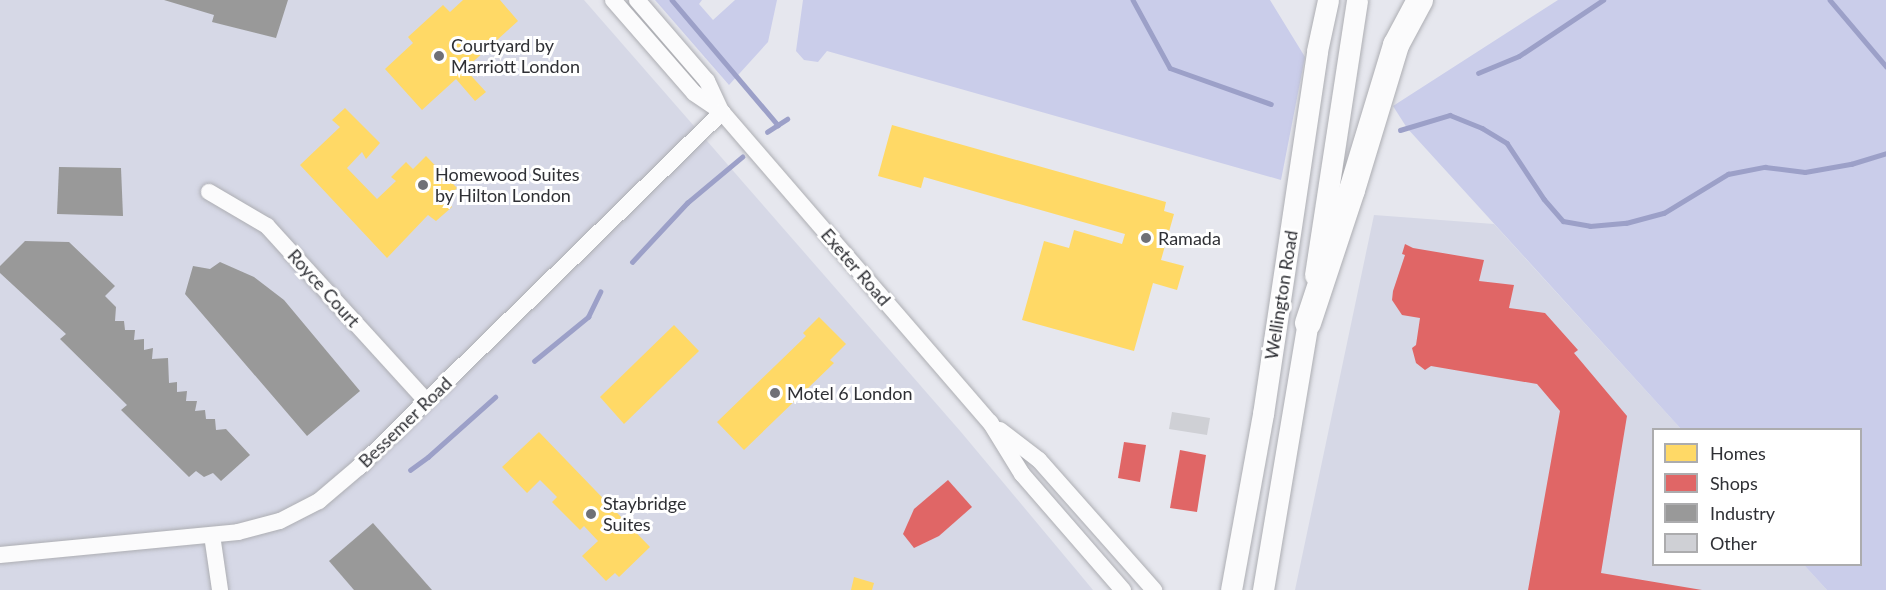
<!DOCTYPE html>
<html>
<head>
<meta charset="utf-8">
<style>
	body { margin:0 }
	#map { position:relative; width:1886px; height:590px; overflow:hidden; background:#e6e7ee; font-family:Lato,sans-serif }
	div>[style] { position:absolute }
	.built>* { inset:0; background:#d6d8e6 }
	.green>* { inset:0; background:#cacdea }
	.homes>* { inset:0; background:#ffd966 }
	.shops>* { inset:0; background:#e06666 }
	.industry>* { inset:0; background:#999 }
	.stream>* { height:4.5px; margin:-2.25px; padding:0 2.25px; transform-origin:2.25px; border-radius:2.25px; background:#9ca0c8 }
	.building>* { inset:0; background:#cfd0d5 }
	.roads { filter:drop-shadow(0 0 2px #adaeb3) drop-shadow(0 0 2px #adaeb3) }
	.minor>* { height:16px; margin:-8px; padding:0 8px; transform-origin:8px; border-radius:8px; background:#fbfbfc }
	.major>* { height:21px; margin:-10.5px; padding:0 10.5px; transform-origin:10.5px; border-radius:10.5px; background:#fbfbfc }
	.highway>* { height:26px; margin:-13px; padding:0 13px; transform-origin:13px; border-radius:13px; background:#fbfbfc }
	.dots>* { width:16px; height:16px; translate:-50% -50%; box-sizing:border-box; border:3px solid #fff; border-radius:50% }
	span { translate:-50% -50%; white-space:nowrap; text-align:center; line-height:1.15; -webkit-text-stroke:6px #fff; paint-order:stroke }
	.poi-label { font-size:18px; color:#2f3035 }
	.left { translate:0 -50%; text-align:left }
	.street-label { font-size:18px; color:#2f3035 }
	.legend { position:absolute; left:1652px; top:428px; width:210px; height:138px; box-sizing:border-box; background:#fff; border:2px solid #acacae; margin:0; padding:8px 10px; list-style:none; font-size:18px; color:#2f3035 }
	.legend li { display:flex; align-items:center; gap:12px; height:30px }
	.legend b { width:30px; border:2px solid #acacae }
</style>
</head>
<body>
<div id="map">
	<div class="built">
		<i style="clip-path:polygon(0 0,584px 0,961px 432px,1093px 590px,0 590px)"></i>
		<i style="clip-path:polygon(1374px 215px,1494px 224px,1681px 429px,1654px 430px,1654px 564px,1804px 565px,1827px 590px,1295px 590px)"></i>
	</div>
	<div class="green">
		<i style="clip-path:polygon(655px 0,702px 0,699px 4px,713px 20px,735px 0,777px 0,768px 42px,729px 85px)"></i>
		<i style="clip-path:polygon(803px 0,1270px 0,1305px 57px,1281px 180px,827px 51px,818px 62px,804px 60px,796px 51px)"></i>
		<i style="clip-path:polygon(1558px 0,1886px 0,1886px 590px,1827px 590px,1804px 565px,1860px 564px,1860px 430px,1681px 429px,1407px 128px,1393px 106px)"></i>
	</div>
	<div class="homes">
		<i style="clip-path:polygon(463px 0,500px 0,518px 21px,465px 69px,486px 92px,475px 101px,456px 79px,422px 110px,385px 69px,413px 43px,408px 37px,443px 5px,450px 12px)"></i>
		<i style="clip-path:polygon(345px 108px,380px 143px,366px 159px,362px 152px,347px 168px,377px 199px,396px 181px,391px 177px,406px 162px,413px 169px,426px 156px,457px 188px,446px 199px,452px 207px,436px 221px,428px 215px,387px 258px,300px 165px,340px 127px,332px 120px)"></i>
		<i style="clip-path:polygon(892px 125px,1166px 202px,1164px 211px,1174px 214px,1161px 260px,1184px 266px,1177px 290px,1153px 283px,1134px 351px,1022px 320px,1044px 241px,1069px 248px,1074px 230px,1122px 244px,1125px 234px,924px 177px,921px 188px,878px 176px)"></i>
		<i style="clip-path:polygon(819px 317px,846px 344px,830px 360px,834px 363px,744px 450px,717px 422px,806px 336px,803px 333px)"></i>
		<i style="clip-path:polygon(674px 325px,699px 351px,624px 424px,600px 397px)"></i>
		<i style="clip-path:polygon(539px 432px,650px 547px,619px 577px,615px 573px,606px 581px,582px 556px,598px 541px,584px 526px,580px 530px,552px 502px,557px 497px,540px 480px,527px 493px,502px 467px)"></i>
		<i style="clip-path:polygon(854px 577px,874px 583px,872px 590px,851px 590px)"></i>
	</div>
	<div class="shops">
		<i style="clip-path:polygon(1405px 244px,1413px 248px,1484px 260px,1479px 281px,1514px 285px,1509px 308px,1545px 313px,1578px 350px,1574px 353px,1627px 416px,1601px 573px,1702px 590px,1528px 590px,1560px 411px,1537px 384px,1431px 366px,1425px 370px,1416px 363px,1412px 348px,1416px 345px,1420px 318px,1402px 315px,1392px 300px,1393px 291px,1405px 255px,1402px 254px)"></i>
		<i style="clip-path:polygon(1124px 442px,1146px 445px,1140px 482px,1118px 478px)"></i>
		<i style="clip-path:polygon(1180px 450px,1206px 455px,1197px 512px,1170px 508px)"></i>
		<i style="clip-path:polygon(948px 480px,972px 507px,939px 536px,914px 548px,903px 534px,914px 509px)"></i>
	</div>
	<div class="industry">
		<i style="clip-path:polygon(164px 0,288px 0,276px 38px,212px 22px,214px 15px)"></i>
		<i style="clip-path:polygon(59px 167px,121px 168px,123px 216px,57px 214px)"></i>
		<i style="clip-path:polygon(25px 241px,69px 242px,115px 286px,105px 296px,116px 307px,115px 321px,124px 321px,125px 330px,135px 330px,134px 340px,144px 339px,144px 350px,153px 348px,152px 359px,168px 358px,169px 383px,177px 382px,177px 392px,187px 391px,186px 401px,197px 401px,195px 411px,205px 410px,206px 419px,215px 419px,216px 430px,226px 429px,250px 455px,221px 481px,213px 473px,204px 477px,196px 471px,189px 477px,121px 410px,127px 405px,60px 339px,66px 334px,0 273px,0 266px)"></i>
		<i style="clip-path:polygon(220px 262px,254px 277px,284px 300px,360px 391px,307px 436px,185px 294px,193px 266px,210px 269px)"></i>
		<i style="clip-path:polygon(373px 523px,432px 590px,354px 590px,329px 561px)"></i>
	</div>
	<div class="stream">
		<i style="left:672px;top:0;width:164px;rotate:49.7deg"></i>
		<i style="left:1133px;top:0;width:77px;rotate:61.4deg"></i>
		<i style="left:1170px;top:68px;width:107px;rotate:19.6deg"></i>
		<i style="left:1830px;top:0;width:87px;rotate:49.7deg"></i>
		<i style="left:1478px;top:73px;width:44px;rotate:-22.5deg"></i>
		<i style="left:1519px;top:56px;width:101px;rotate:-33.7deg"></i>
		<i style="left:1400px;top:130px;width:52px;rotate:-16.7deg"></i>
		<i style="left:1450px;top:115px;width:35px;rotate:22deg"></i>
		<i style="left:1482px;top:128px;width:29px;rotate:31deg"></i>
		<i style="left:1507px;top:143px;width:67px;rotate:56.5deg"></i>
		<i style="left:1544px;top:199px;width:29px;rotate:49deg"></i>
		<i style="left:1563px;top:221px;width:27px;rotate:10deg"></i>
		<i style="left:1590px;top:226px;width:36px;rotate:-5deg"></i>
		<i style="left:1626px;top:223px;width:39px;rotate:-15deg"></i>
		<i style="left:1664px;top:213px;width:75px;rotate:-31.4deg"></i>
		<i style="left:1728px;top:174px;width:38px;rotate:-11deg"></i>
		<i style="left:1765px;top:167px;width:40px;rotate:7.1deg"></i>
		<i style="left:1805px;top:172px;width:47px;rotate:-9.9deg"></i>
		<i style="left:1851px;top:164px;width:37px;rotate:-17deg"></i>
		<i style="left:767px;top:132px;width:24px;rotate:-33deg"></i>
		<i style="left:632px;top:262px;width:81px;rotate:-47deg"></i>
		<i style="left:687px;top:203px;width:72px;rotate:-39.9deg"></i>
		<i style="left:534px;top:361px;width:70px;rotate:-39.2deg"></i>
		<i style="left:588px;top:317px;width:28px;rotate:-64deg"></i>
		<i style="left:410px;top:470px;width:22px;rotate:-36deg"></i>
		<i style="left:428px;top:457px;width:90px;rotate:-41.8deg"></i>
	</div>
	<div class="building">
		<i style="clip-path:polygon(1172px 412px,1210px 418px,1207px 435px,1169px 429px)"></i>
	</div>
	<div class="roads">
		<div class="minor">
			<i style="left:613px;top:0;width:123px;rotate:48.9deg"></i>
			<i style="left:694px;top:93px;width:34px;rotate:34deg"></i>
			<i style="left:722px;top:112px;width:410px;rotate:49.2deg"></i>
			<i style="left:990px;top:422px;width:61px;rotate:58.4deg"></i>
			<i style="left:1022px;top:474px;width:154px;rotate:49deg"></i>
			<i style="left:637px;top:0;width:107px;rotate:49.2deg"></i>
			<i style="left:707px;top:81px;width:33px;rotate:65deg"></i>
			<i style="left:209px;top:192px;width:67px;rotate:30.4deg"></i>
			<i style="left:267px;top:226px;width:236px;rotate:47.7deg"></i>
			<i style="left:1000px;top:430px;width:49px;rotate:37.6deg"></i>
			<i style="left:1039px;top:460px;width:174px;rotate:48.5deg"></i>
			<i style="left:212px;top:535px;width:56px;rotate:81.7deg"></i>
			<i style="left:0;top:555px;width:239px;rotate:-5.5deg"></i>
			<i style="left:238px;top:532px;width:43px;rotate:-14.7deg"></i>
			<i style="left:280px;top:521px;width:44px;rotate:-27.1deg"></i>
			<i style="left:319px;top:501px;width:52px;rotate:-40.4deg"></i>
			<i style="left:359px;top:467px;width:508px;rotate:-44.36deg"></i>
		</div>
		<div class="major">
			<i style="left:1315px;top:275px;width:278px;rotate:-81.3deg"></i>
			<i style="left:1231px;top:590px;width:179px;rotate:-79.7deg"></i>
			<i style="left:1263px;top:414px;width:367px;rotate:-81.5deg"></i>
			<i style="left:1317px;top:51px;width:52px;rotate:-77.8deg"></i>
			<i style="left:1263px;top:590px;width:285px;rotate:-80.5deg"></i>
		</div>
		<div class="highway">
			<i style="left:1308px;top:323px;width:140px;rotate:-71.7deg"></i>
			<i style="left:1352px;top:190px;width:152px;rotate:-73.1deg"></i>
			<i style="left:1396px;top:45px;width:51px;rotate:-61.9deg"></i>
		</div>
	</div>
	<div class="dots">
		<i style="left:439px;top:56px;background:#6f7076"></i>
		<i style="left:423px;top:185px;background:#6f7076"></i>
		<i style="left:1146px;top:238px;background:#6f7076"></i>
		<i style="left:775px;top:393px;background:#6f7076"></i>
		<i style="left:591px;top:514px;background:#6f7076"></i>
	</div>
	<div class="poi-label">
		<span class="left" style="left:451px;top:56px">Courtyard by<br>Marriott London</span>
		<span class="left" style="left:435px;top:185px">Homewood Suites<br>by Hilton London</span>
		<span class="left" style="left:1158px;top:238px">Ramada</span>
		<span class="left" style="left:787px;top:393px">Motel 6 London</span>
		<span class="left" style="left:603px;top:514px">Staybridge<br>Suites</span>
	</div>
	<div class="street-label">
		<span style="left:856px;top:267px;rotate:49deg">Exeter Road</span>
		<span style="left:324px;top:288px;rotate:48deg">Royce Court</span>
		<span style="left:1281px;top:295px;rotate:-81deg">Wellington Road</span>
		<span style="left:405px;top:422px;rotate:-44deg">Bessemer Road</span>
	</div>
	<ul class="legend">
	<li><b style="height:16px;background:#ffd966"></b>Homes</li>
	<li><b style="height:16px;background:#e06666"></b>Shops</li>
	<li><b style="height:16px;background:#999"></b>Industry</li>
	<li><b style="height:16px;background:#cfd0d5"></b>Other</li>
	</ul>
</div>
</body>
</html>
